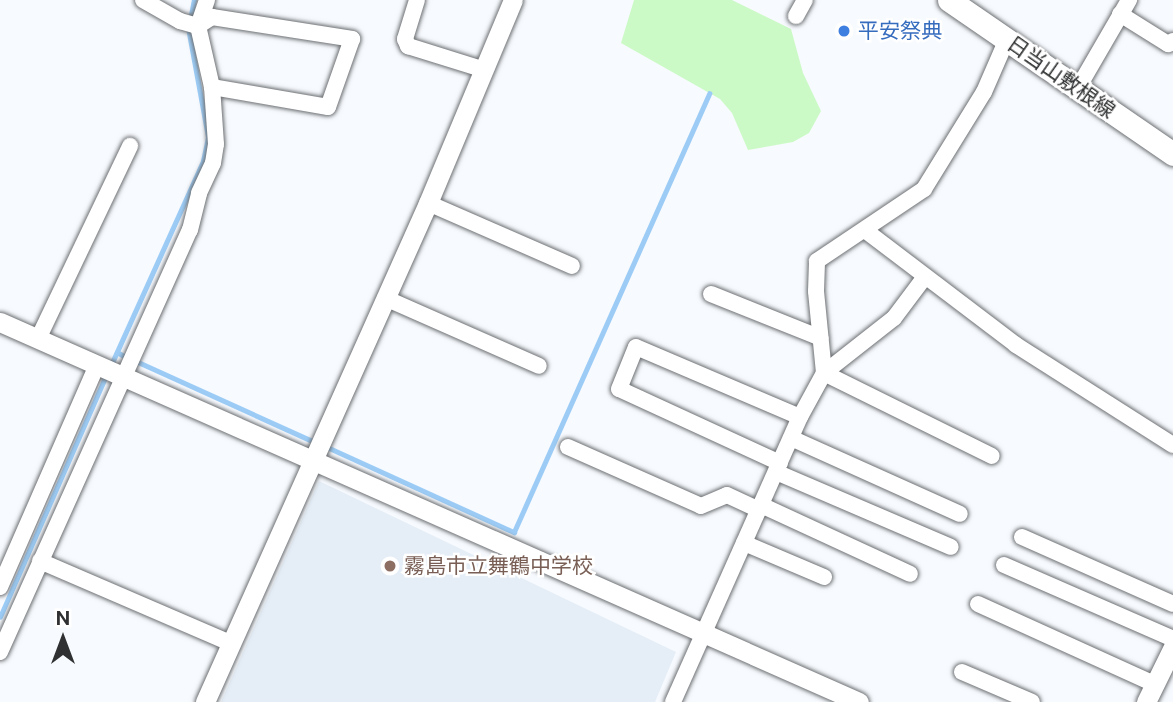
<!DOCTYPE html>
<html>
<head>
<meta charset="utf-8">
<style>
	body { margin:0 }
	#map { position:relative; width:1173px; height:702px; overflow:hidden; background:#f7fafe; font-family:"Public Sans","Noto Sans JP",sans-serif }
	div>[style] { position:absolute }
	.built>* { inset:0; background:#e5eef7 }
	.green>* { inset:0; background:#ccfac6 }
	.stream>* { height:4.5px; margin:-2.25px; padding:0 2.25px; transform-origin:2.25px; border-radius:2.25px; background:#9cccf6 }
	.roads { filter:drop-shadow(0 0 2px #6c6f72) drop-shadow(0 0 2px #6c6f72) }
	.minor>* { height:16px; margin:-8px; padding:0 8px; transform-origin:8px; border-radius:8px; background:#fff }
	.tertiary>* { height:19px; margin:-9.5px; padding:0 9.5px; transform-origin:9.5px; border-radius:9.5px; background:#fff }
	.secondary>* { height:23px; margin:-11.5px; padding:0 11.5px; transform-origin:11.5px; border-radius:11.5px; background:#fff }
	.dots>* { width:19px; height:19px; translate:-50% -50%; box-sizing:border-box; border:4px solid #fff; border-radius:50% }
	span { translate:-50% -50%; white-space:nowrap; text-align:center; line-height:1.15; -webkit-text-stroke:5px #fff; paint-order:stroke }
	.shop-label { font-size:21px; color:#366cbe }
	.left { translate:0 -50%; text-align:left }
	.street-label { font-size:21px; color:#2f3031 }
	.education-label { font-size:21px; color:#785e54 }
	.north { position:absolute; left:28px; top:604px; width:70px; height:70px; -webkit-text-stroke:5px #fff; paint-order:stroke; rotate:0deg; font-size:19px; font-weight:700; line-height:28px; text-align:center; color:#2f3031 }
	.north::after { content:''; display:block; margin:auto; width:24px; height:32px; background:#2f3031; clip-path:polygon(50% 0,100% 100%,50% 72%,0 100%) }
</style>
</head>
<body>
<div id="map">
	<div class="built">
		<i style="clip-path:polygon(319px 481px,676px 652px,655px 702px,221px 702px)"></i>
	</div>
	<div class="green">
		<i style="clip-path:polygon(634px 0,732px 0,791px 29px,803px 73px,821px 111px,809px 133px,793px 142px,748px 150px,732px 113px,720px 99px,621px 43px)"></i>
	</div>
	<div class="stream">
		<i style="left:190px;top:20px;width:20px;rotate:-79deg"></i>
		<i style="left:117px;top:352px;width:13px;rotate:29deg"></i>
		<i style="left:136px;top:361px;width:199px;rotate:24.4deg"></i>
		<i style="left:111px;top:365px;width:224px;rotate:-65.7deg"></i>
		<i style="left:203px;top:161px;width:25px;rotate:-78deg"></i>
		<i style="left:208px;top:137px;width:111px;rotate:-100.4deg"></i>
		<i style="left:325px;top:446px;width:208px;rotate:24.5deg"></i>
		<i style="left:514px;top:532px;width:480px;rotate:-66deg"></i>
		<i style="left:0;top:617px;width:263px;rotate:-66.3deg"></i>
	</div>
	<div class="roads">
		<div class="minor">
			<i style="left:143px;top:0;width:43px;rotate:29.6deg"></i>
			<i style="left:180px;top:21px;width:19px;rotate:16deg"></i>
			<i style="left:198px;top:26px;width:17px;rotate:-33deg"></i>
			<i style="left:212px;top:17px;width:142px;rotate:8.9deg"></i>
			<i style="left:352px;top:39px;width:72px;rotate:109.4deg"></i>
			<i style="left:328px;top:107px;width:118px;rotate:-170.2deg"></i>
			<i style="left:417px;top:0;width:41px;rotate:107.1deg"></i>
			<i style="left:405px;top:39px;width:8px;rotate:67deg"></i>
			<i style="left:408px;top:46px;width:81px;rotate:17.3deg"></i>
			<i style="left:1120px;top:14px;width:57px;rotate:32deg"></i>
			<i style="left:1168px;top:44px;width:6px;rotate:-31deg"></i>
			<i style="left:796px;top:16px;width:18px;rotate:-61deg"></i>
			<i style="left:1078px;top:88px;width:102px;rotate:-59.9deg"></i>
			<i style="left:428px;top:203px;width:157px;rotate:23.6deg"></i>
			<i style="left:866px;top:231px;width:188px;rotate:37.2deg"></i>
			<i style="left:1016px;top:345px;width:186px;rotate:32.5deg"></i>
			<i style="left:711px;top:294px;width:118px;rotate:21.8deg"></i>
			<i style="left:385px;top:298px;width:168px;rotate:23.8deg"></i>
			<i style="left:38px;top:339px;width:214px;rotate:-64.5deg"></i>
			<i style="left:824px;top:373px;width:82px;rotate:-95.6deg"></i>
			<i style="left:816px;top:291px;width:30px;rotate:-88deg"></i>
			<i style="left:817px;top:261px;width:129px;rotate:-33.9deg"></i>
			<i style="left:924px;top:189px;width:114px;rotate:-58.3deg"></i>
			<i style="left:984px;top:92px;width:58px;rotate:-66.5deg"></i>
			<i style="left:824px;top:373px;width:187px;rotate:26.3deg"></i>
			<i style="left:791px;top:438px;width:185px;rotate:24.2deg"></i>
			<i style="left:568px;top:447px;width:145px;rotate:23.9deg"></i>
			<i style="left:701px;top:506px;width:28px;rotate:-23deg"></i>
			<i style="left:727px;top:495px;width:35px;rotate:25deg"></i>
			<i style="left:780px;top:463px;width:177px;rotate:-155.3deg"></i>
			<i style="left:619px;top:389px;width:45px;rotate:-68deg"></i>
			<i style="left:636px;top:347px;width:178px;rotate:23.1deg"></i>
			<i style="left:776px;top:472px;width:190px;rotate:23.2deg"></i>
			<i style="left:761px;top:505px;width:164px;rotate:24.8deg"></i>
			<i style="left:1022px;top:537px;width:165px;rotate:23.9deg"></i>
			<i style="left:744px;top:543px;width:87px;rotate:23deg"></i>
			<i style="left:40px;top:561px;width:207px;rotate:23.3deg"></i>
			<i style="left:1004px;top:565px;width:184px;rotate:23.6deg"></i>
			<i style="left:0;top:587px;width:242px;rotate:-66.4deg"></i>
			<i style="left:978px;top:604px;width:193px;rotate:24.4deg"></i>
			<i style="left:0;top:652px;width:463px;rotate:-65.8deg"></i>
			<i style="left:190px;top:230px;width:38px;rotate:-76deg"></i>
			<i style="left:199px;top:193px;width:33px;rotate:-65deg"></i>
			<i style="left:213px;top:163px;width:19px;rotate:-81deg"></i>
			<i style="left:216px;top:144px;width:57px;rotate:-94deg"></i>
			<i style="left:212px;top:87px;width:63px;rotate:-102.9deg"></i>
			<i style="left:198px;top:26px;width:28px;rotate:-71deg"></i>
			<i style="left:962px;top:672px;width:76px;rotate:23.2deg"></i>
			<i style="left:673px;top:702px;width:312px;rotate:-66deg"></i>
			<i style="left:800px;top:417px;width:50px;rotate:-61.4deg"></i>
			<i style="left:824px;top:373px;width:89px;rotate:-38.2deg"></i>
			<i style="left:894px;top:318px;width:50px;rotate:-53.1deg"></i>
		</div>
		<div class="tertiary">
			<i style="left:0;top:322px;width:939px;rotate:23.86deg"></i>
			<i style="left:205px;top:702px;width:547px;rotate:-65.92deg"></i>
			<i style="left:428px;top:203px;width:220px;rotate:-67.3deg"></i>
			<i style="left:1146px;top:702px;width:61px;rotate:-63.9deg"></i>
		</div>
		<div class="secondary">
			<i style="left:949px;top:0;width:272px;rotate:34.5deg"></i>
		</div>
	</div>
	<div class="dots">
		<i style="left:844px;top:31px;background:#3f7fe0"></i>
		<i style="left:390px;top:566px;background:#8d6e63"></i>
	</div>
	<div class="shop-label">
		<span class="left" style="left:858px;top:31px">平安祭典</span>
	</div>
	<div class="street-label">
		<span style="left:1061px;top:77px;rotate:35deg">日当山敷根線</span>
	</div>
	<div class="education-label">
		<span class="left" style="left:404px;top:566px">霧島市立舞鶴中学校</span>
	</div>
	<div class="north">N</div>
</div>
</body>
</html>
